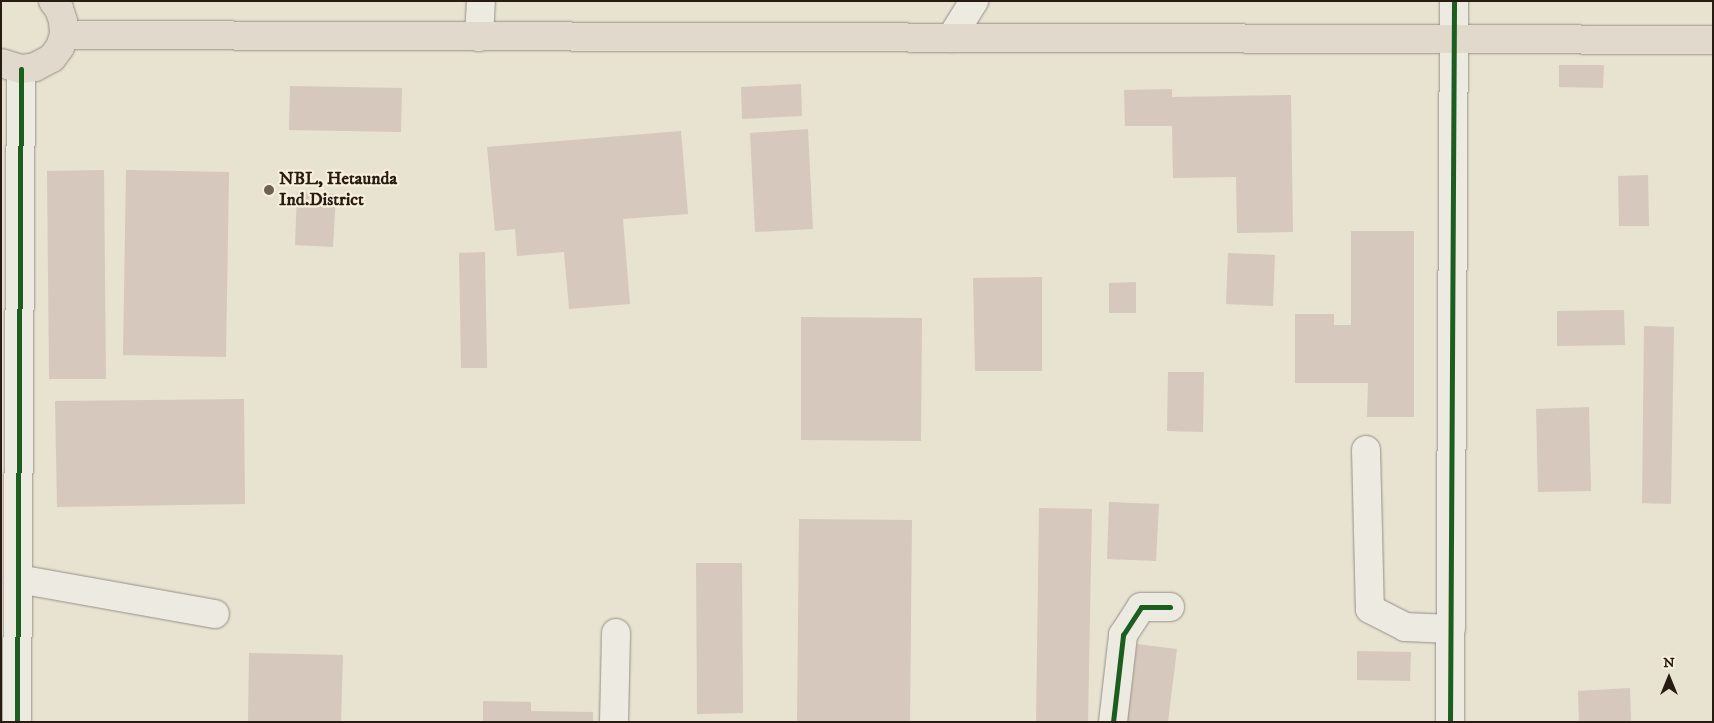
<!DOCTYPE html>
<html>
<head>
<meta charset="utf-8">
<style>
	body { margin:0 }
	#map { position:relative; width:1714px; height:723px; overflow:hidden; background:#e8e2d1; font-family:"IM FELL DW Pica",serif }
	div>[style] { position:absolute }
	.building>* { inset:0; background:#d6c8bc }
	.roads { filter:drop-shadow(0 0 1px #959086) drop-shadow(0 0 1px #959086) }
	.minor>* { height:28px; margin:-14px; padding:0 14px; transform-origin:14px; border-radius:14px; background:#edeae1 }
	.highway>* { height:28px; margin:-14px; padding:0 14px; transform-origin:14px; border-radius:14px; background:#e0d9cc }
	.cycleway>* { height:5px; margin:-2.5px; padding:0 2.5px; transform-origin:2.5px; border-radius:2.5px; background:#1b5e20 }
	.dots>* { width:14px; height:14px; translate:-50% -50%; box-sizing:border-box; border:2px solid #f7efdb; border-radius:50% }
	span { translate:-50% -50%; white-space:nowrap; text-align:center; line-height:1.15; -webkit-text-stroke:4.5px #f7efdb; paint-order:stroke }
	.poi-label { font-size:18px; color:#281b12; font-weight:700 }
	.left { translate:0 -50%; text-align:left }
	.frame { position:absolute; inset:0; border:2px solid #281b12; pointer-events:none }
	.north { position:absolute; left:1644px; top:653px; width:50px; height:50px; -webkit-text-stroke:4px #f7efdb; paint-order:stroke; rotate:0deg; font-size:14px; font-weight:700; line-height:20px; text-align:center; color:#281b12 }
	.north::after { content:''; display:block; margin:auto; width:18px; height:22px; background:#281b12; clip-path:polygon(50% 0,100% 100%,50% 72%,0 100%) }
</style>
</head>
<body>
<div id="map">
	<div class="building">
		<i style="clip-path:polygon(1559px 65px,1604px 65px,1603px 88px,1559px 87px)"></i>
		<i style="clip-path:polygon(801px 84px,802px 116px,742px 119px,741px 87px)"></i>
		<i style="clip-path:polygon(290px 86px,402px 88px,401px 132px,289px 130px)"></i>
		<i style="clip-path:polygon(1172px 89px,1172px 97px,1291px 95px,1293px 232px,1237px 233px,1236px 177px,1173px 178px,1172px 126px,1125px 126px,1124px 90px)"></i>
		<i style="clip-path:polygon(808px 129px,813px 229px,755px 232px,750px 133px)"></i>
		<i style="clip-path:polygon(681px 131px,688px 214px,623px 219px,630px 304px,569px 309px,564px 252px,517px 256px,515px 229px,495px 231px,487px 147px)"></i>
		<i style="clip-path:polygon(104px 170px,106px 379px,49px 379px,47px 171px)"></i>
		<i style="clip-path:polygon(126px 170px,229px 172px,226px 357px,123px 355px)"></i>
		<i style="clip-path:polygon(1648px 175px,1649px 226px,1619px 226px,1618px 176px)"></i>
		<i style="clip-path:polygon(297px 192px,336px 194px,333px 247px,295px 245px)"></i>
		<i style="clip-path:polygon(1351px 231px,1414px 231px,1414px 417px,1367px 417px,1368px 383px,1295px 383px,1295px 314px,1334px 314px,1334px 325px,1351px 325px)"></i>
		<i style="clip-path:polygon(485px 252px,487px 368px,461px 368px,459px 253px)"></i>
		<i style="clip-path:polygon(1228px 253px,1275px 255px,1273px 306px,1226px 304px)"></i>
		<i style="clip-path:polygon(1042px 277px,1042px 371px,975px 371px,973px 278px)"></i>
		<i style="clip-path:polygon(1136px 282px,1136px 313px,1109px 313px,1109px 283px)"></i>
		<i style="clip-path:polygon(1624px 310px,1625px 345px,1557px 346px,1557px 311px)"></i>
		<i style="clip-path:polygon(801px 317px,922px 318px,921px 441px,801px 440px)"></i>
		<i style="clip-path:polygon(1644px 326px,1674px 327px,1671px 504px,1642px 503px)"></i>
		<i style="clip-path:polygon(1168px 372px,1204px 372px,1203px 432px,1167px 431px)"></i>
		<i style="clip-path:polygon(244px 399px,245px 504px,57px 507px,55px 401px)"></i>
		<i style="clip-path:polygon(1589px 407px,1591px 491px,1538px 492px,1536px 409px)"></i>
		<i style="clip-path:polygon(1109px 502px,1159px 504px,1156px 561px,1107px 559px)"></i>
		<i style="clip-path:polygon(1039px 508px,1092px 509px,1088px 722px,1036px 722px)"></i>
		<i style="clip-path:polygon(799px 519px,912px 520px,910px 722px,797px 722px)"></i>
		<i style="clip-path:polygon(696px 563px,742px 563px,743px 713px,697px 714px)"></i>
		<i style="clip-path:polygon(1137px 644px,1177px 649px,1168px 722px,1127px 722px)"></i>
		<i style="clip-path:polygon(1357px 651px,1411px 652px,1410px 681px,1357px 680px)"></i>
		<i style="clip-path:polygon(249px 653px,343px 655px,341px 722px,248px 722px)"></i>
		<i style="clip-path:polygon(1630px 688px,1631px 722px,1579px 722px,1578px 691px)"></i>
		<i style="clip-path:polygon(483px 701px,531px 702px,531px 711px,593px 712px,593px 722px,483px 722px)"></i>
	</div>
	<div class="roads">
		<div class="minor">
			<i style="left:479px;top:37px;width:36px;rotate:-87deg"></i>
			<i style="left:951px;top:38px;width:44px;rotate:-58.1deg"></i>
			<i style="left:1366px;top:450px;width:159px;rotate:88.6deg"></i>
			<i style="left:1370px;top:609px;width:39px;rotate:27deg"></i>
			<i style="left:1405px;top:627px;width:46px;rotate:2.5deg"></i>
			<i style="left:18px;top:579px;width:200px;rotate:10.1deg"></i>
			<i style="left:17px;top:722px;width:653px;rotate:-89.65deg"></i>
			<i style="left:614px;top:722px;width:89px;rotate:-88.7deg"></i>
			<i style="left:1113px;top:722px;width:88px;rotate:-83.4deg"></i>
			<i style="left:1123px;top:635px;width:33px;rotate:-57deg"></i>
			<i style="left:1141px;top:607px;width:29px"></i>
			<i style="left:1450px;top:722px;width:721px;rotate:-89.68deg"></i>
		</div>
		<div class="highway">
			<i style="left:64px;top:35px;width:1649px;rotate:0.17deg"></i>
			<i style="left:1px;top:63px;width:21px;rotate:17deg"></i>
			<i style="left:21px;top:69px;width:14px;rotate:-8deg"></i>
			<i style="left:35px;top:67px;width:19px;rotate:-28deg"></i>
			<i style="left:52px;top:58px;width:14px;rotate:-54deg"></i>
			<i style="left:60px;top:47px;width:13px;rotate:-72deg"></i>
			<i style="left:64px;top:35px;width:14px;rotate:-94deg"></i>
			<i style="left:63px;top:21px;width:13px;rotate:-108deg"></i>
			<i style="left:59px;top:9px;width:10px;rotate:-127deg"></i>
		</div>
	</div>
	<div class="cycleway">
		<i style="left:17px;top:722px;width:653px;rotate:-89.65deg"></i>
		<i style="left:1113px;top:722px;width:88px;rotate:-83.4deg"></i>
		<i style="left:1123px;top:635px;width:33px;rotate:-57deg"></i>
		<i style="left:1141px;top:607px;width:29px"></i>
		<i style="left:1450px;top:722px;width:721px;rotate:-89.68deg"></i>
	</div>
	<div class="dots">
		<i style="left:269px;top:190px;background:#6b6155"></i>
	</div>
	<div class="poi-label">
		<span class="left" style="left:279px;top:190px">NBL, Hetaunda<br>Ind.District</span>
	</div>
	<div class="frame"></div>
	<div class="north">N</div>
</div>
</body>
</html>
